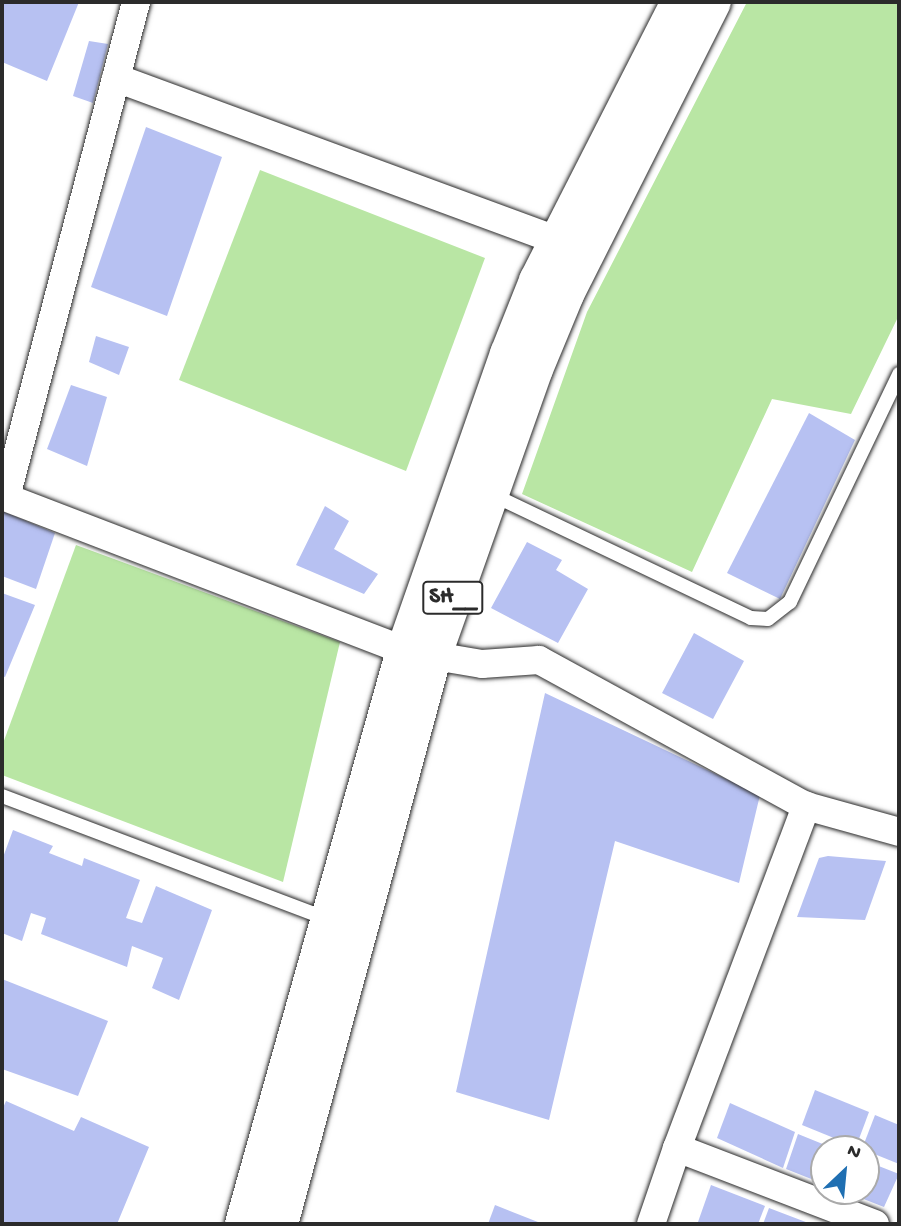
<!DOCTYPE html>
<html>
<head>
<meta charset="utf-8">
<style>
	body { margin:0 }
	#map { position:relative; width:901px; height:1226px; overflow:hidden; background:#fff; font-family:"Gochi Hand",sans-serif }
	div>[style] { position:absolute }
	.green>* { inset:0; background:#b9e6a4 }
	.building>* { inset:0; background:#b7c1f2 }
	.roads { filter:drop-shadow(0 0 2px #2b2b2b) drop-shadow(0 0 2px #2b2b2b) }
	.service>* { height:14px; margin:-7px; padding:0 7px; transform-origin:7px; border-radius:7px; background:#fff }
	.minor>* { height:28px; margin:-14px; padding:0 14px; transform-origin:14px; border-radius:14px; background:#fff }
	.primary>* { height:38px; margin:-19px; padding:0 19px; transform-origin:19px; border-radius:19px; background:#fff }
	span { translate:-50% -50%; white-space:nowrap; text-align:center; line-height:1.15; -webkit-text-stroke:7px #fff; paint-order:stroke }
	.shield-label span { padding:2px 5px; background:#fff; border:2px solid; border-radius:5px; -webkit-text-stroke-width:0 }
	.shield-label { font-size:23px; color:#2b2b2b; font-weight:700 }
	.frame { position:absolute; inset:0; border:4px solid #2b2b2b; pointer-events:none }
	.north { position:absolute; left:810px; top:1135px; width:70px; height:70px; box-sizing:border-box; background:#fff; border:2px solid #aaa; border-radius:50%; rotate:26deg; font-size:19px; font-weight:700; line-height:28px; text-align:center; color:#2b2b2b }
	.north::after { content:''; display:block; margin:auto; width:24px; height:32px; background:#1f6fb2; clip-path:polygon(50% 0,100% 100%,50% 72%,0 100%) }
</style>
</head>
<body>
<div id="map">
	<div class="green">
		<i style="clip-path:polygon(747px 2px,899px 2px,899px 315px,851px 414px,772px 399px,692px 572px,522px 494px,587px 312px)"></i>
		<i style="clip-path:polygon(260px 170px,485px 258px,406px 471px,179px 380px)"></i>
		<i style="clip-path:polygon(76px 545px,340px 642px,283px 882px,2px 775px,2px 746px)"></i>
	</div>
	<div class="building">
		<i style="clip-path:polygon(2px 2px,79px 2px,47px 81px,2px 62px)"></i>
		<i style="clip-path:polygon(89px 41px,108px 44px,93px 103px,73px 96px)"></i>
		<i style="clip-path:polygon(146px 127px,222px 157px,167px 316px,91px 287px)"></i>
		<i style="clip-path:polygon(96px 336px,129px 347px,119px 375px,89px 362px)"></i>
		<i style="clip-path:polygon(71px 385px,107px 397px,87px 466px,47px 449px)"></i>
		<i style="clip-path:polygon(809px 413px,855px 440px,780px 599px,727px 573px)"></i>
		<i style="clip-path:polygon(325px 506px,349px 521px,334px 549px,378px 574px,364px 594px,296px 565px)"></i>
		<i style="clip-path:polygon(2px 511px,55px 533px,36px 589px,2px 576px)"></i>
		<i style="clip-path:polygon(527px 542px,562px 560px,556px 570px,588px 589px,558px 643px,491px 608px)"></i>
		<i style="clip-path:polygon(2px 593px,35px 605px,5px 677px,2px 676px)"></i>
		<i style="clip-path:polygon(694px 633px,744px 661px,713px 719px,662px 693px)"></i>
		<i style="clip-path:polygon(545px 693px,760px 795px,739px 883px,615px 841px,549px 1120px,456px 1092px)"></i>
		<i style="clip-path:polygon(13px 830px,53px 846px,49px 853px,82px 866px,84px 858px,140px 880px,126px 918px,142px 923px,156px 886px,212px 910px,179px 1000px,152px 988px,163px 958px,132px 946px,127px 967px,41px 934px,46px 918px,31px 913px,22px 941px,2px 933px,2px 860px)"></i>
		<i style="clip-path:polygon(828px 856px,886px 861px,865px 920px,797px 917px,819px 858px)"></i>
		<i style="clip-path:polygon(2px 979px,108px 1021px,78px 1096px,2px 1069px)"></i>
		<i style="clip-path:polygon(815px 1090px,869px 1112px,856px 1147px,802px 1125px)"></i>
		<i style="clip-path:polygon(6px 1101px,74px 1131px,81px 1117px,149px 1147px,117px 1224px,2px 1224px,2px 1110px)"></i>
		<i style="clip-path:polygon(730px 1103px,795px 1132px,783px 1168px,717px 1138px)"></i>
		<i style="clip-path:polygon(875px 1115px,899px 1125px,899px 1164px,862px 1149px)"></i>
		<i style="clip-path:polygon(798px 1134px,835px 1149px,824px 1149px,824px 1184px,786px 1169px)"></i>
		<i style="clip-path:polygon(866px 1161px,899px 1174px,884px 1207px,843px 1191px,866px 1191px)"></i>
		<i style="clip-path:polygon(711px 1185px,765px 1206px,758px 1224px,698px 1222px)"></i>
		<i style="clip-path:polygon(495px 1205px,543px 1224px,488px 1224px)"></i>
		<i style="clip-path:polygon(769px 1208px,811px 1224px,763px 1224px)"></i>
	</div>
	<div class="roads">
		<div class="service">
			<i style="left:491px;top:494px;width:288px;rotate:25.5deg"></i>
			<i style="left:751px;top:618px;width:17px;rotate:3deg"></i>
			<i style="left:768px;top:619px;width:28px;rotate:-38deg"></i>
			<i style="left:790px;top:602px;width:253px;rotate:-64.4deg"></i>
			<i style="left:2px;top:796px;width:348px;rotate:20.7deg"></i>
		</div>
		<div class="minor">
			<i style="left:116px;top:78px;width:472px;rotate:20.2deg"></i>
			<i style="left:2px;top:496px;width:432px;rotate:21deg"></i>
			<i style="left:405px;top:651px;width:78px;rotate:9.6deg"></i>
			<i style="left:482px;top:664px;width:57px;rotate:-4deg"></i>
			<i style="left:539px;top:660px;width:304px;rotate:28.7deg"></i>
			<i style="left:806px;top:806px;width:97px;rotate:15.6deg"></i>
			<i style="left:6px;top:497px;width:512px;rotate:-75.28deg"></i>
			<i style="left:677px;top:1148px;width:212px;rotate:21deg"></i>
			<i style="left:651px;top:1224px;width:80px;rotate:-71.1deg"></i>
			<i style="left:677px;top:1148px;width:366px;rotate:-69.3deg"></i>
		</div>
		<div class="primary">
			<i style="left:244px;top:1224px;width:595px;rotate:-74.31deg"></i>
			<i style="left:405px;top:651px;width:315px;rotate:-70.7deg"></i>
			<i style="left:509px;top:354px;width:79px;rotate:-68.3deg"></i>
			<i style="left:538px;top:281px;width:313px;rotate:-63deg"></i>
			<i style="left:279px;top:1224px;width:590px;rotate:-74.88deg"></i>
			<i style="left:433px;top:654px;width:302px;rotate:-70.5deg"></i>
			<i style="left:534px;top:369px;width:81px;rotate:-67.5deg"></i>
			<i style="left:565px;top:294px;width:327px;rotate:-63.3deg"></i>
		</div>
	</div>
	<div class="shield-label">
		<span style="left:453px;top:598px">SH__</span>
	</div>
	<div class="frame"></div>
	<div class="north">N</div>
</div>
</body>
</html>
